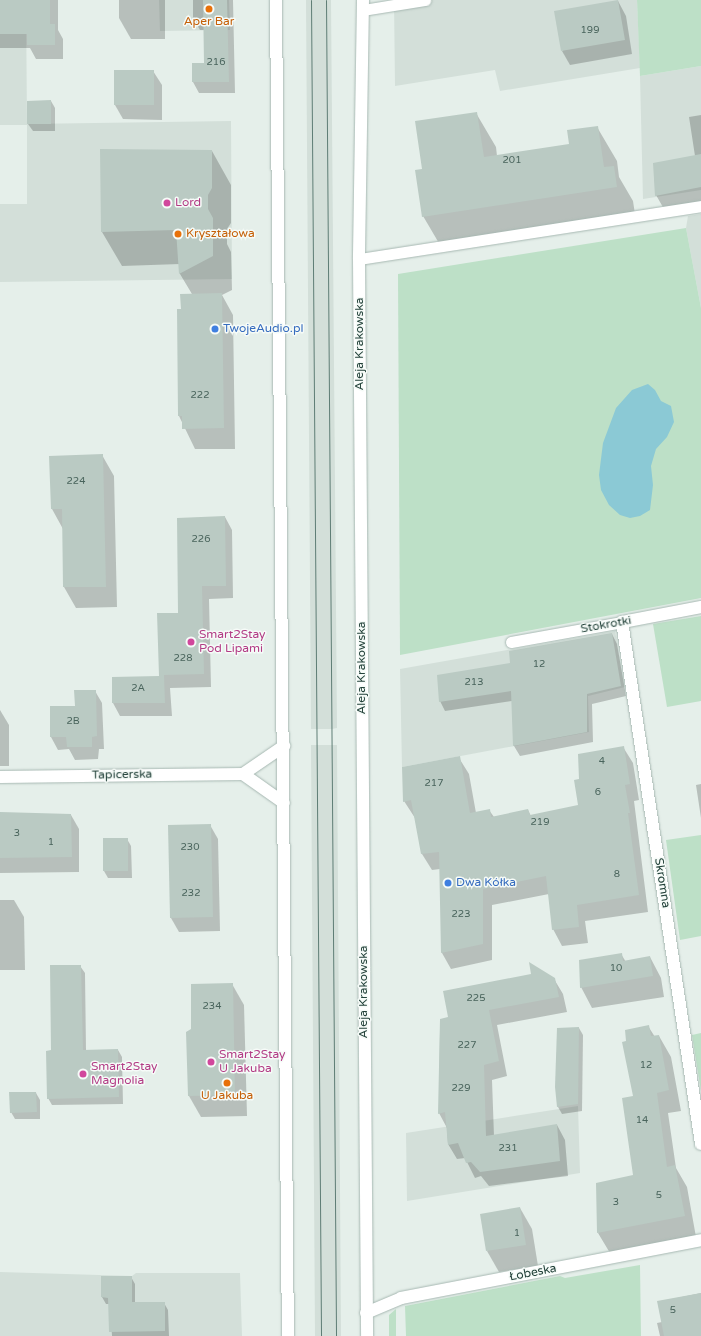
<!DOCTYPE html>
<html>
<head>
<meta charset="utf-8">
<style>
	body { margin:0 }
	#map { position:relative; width:701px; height:1336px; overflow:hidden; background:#e5efea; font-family:"Varela Round",sans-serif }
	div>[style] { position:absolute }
	.built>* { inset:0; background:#d3dfd9 }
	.green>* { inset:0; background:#bde0c7 }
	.water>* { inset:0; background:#8bc9d5 }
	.shadow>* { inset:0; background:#0003 }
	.building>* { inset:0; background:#bacac3 }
	.roads { filter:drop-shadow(0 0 1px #a7b8b2) drop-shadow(0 0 1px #a7b8b2) }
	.lane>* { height:11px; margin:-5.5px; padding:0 5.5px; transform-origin:5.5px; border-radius:5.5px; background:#fff }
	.street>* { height:12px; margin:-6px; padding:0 6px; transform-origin:6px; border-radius:6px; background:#fff }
	.secondary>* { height:12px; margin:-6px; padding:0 6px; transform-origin:6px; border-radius:6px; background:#fff }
	.tram>* { height:1px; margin:-0.5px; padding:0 0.5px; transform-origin:0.5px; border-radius:0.5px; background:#5e7d75 }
	.dots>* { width:11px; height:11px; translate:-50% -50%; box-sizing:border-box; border:2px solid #f6fbf8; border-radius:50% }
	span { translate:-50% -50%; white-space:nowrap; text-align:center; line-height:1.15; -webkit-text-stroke:3px #f6fbf8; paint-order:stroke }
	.number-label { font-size:10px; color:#49645c }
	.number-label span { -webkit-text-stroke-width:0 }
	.food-label { font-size:12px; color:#c56008 }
	.left { translate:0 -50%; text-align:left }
	.hotel-label { font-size:12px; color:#b23c85 }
	.shop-label { font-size:12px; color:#366cbe }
	.street-label { font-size:12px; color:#23423a }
</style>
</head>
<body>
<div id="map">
	<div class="built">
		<i style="clip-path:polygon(0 0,26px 0,27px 124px,231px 121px,232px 279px,0 282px,0 204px,27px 204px,27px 125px,0 125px)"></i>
		<i style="clip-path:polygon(159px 0,229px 0,230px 30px,160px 31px)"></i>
		<i style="clip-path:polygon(306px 0,331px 0,337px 728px,332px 729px,311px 729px)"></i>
		<i style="clip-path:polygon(394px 0,637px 0,640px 68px,500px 91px,495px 70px,395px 86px)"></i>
		<i style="clip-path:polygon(701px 66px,701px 190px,643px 199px,640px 76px)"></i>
		<i style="clip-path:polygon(701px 214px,701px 308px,686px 228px,688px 216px)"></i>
		<i style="clip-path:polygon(615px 631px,625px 687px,588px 696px,589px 732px,402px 767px,400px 669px)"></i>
		<i style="clip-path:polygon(311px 745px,337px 745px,341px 1336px,315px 1336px)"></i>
		<i style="clip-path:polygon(578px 1106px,580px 1173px,407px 1201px,406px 1133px)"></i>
		<i style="clip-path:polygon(0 1272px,132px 1276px,136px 1273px,240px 1273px,242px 1336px,0 1336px)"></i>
	</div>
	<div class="green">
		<i style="clip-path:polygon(637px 0,701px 0,701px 66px,640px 76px)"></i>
		<i style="clip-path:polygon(686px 228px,701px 308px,701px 598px,400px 655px,398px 274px)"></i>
		<i style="clip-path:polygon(701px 616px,701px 701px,667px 707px,653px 624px)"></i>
		<i style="clip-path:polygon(701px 835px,701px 936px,680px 940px,666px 840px)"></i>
		<i style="clip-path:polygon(701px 1033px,701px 1091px,692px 1035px)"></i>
		<i style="clip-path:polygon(640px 1265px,641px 1336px,406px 1336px,405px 1306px,560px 1276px,565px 1278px)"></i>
		<i style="clip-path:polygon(396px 1309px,396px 1336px,389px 1336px,389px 1315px)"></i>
	</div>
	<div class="water">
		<i style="clip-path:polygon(648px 384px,655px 390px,661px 401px,671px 406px,674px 422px,667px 437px,656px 449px,651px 466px,653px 485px,650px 510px,640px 516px,630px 518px,620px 515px,609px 505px,601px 490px,599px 475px,603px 443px,616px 408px,632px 390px)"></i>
	</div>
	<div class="shadow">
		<i style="clip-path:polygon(0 0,58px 0,58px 30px,63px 39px,63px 59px,36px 59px,30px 48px,0 48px)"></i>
		<i style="clip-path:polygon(119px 0,165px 0,165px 39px,131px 39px,119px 18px)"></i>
		<i style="clip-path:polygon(193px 0,233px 0,235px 93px,199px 93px,193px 82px,205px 64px,204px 30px,200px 30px,193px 18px)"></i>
		<i style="clip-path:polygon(618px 1px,626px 16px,632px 54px,570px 65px,562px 51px)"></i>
		<i style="clip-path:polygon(115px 71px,153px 71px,162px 85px,162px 120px,123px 119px,115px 105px)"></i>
		<i style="clip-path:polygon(51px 101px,55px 108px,55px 131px,33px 131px,28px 124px)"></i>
		<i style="clip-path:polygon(476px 113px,496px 147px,497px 156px,570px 145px,597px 127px,617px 161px,619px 177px,633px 201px,636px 221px,443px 250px,423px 216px,423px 170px)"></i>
		<i style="clip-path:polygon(701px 115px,701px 203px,664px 209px,656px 195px,695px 156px,689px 117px)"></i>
		<i style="clip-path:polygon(212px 151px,231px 185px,231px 223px,227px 229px,227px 244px,231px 252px,232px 290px,222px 295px,233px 315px,235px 449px,195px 449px,179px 416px,182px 310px,192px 294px,180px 274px,180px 264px,122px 266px,102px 232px)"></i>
		<i style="clip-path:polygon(102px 455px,114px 476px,117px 607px,76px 608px,64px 587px,63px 529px,52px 509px)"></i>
		<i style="clip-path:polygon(225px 517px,232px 530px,233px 598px,209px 599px,211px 687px,170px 688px,172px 716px,120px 716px,113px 703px,160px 677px,179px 614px)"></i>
		<i style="clip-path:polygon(612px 634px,617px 644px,626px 696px,592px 704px,593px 742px,520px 756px,514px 746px,512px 701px,445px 711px,440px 701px,511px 664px)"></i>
		<i style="clip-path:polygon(95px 691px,102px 703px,104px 749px,99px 749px,98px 759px,75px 760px,69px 749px,58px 750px,51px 737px,51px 707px,76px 707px)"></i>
		<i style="clip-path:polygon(0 710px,9px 725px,9px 766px,0 766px)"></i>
		<i style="clip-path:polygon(623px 747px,633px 763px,639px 800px,634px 801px,648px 912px,585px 921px,588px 943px,562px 946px,553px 929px,549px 894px,492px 905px,492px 960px,451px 969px,442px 953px,440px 869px,432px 870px,422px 854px,415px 818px,404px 801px,459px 758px,469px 774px,476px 813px,489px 810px,494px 817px,528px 810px,531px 816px,579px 806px,580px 779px)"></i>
		<i style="clip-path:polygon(701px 784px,701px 818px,696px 785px)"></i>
		<i style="clip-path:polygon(0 814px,71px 815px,79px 829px,79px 872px,0 873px)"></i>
		<i style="clip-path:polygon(210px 825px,218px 839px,220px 931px,179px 932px,171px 918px)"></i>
		<i style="clip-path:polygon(127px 839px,131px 846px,132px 878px,108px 878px,104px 871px)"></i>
		<i style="clip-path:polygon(0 900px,14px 900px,24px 917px,25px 970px,0 970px)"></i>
		<i style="clip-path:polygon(621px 954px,626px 962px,650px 957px,661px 978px,664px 997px,592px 1008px,581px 987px)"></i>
		<i style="clip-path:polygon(80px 966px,85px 973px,86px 1050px,118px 1050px,122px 1057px,123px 1104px,52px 1105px,48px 1098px,52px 1051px)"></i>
		<i style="clip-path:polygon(554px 979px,563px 994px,567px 1012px,497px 1025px,507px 1076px,492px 1080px,494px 1136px,557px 1125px,565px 1140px,568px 1176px,489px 1186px,481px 1176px,475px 1178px,465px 1158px,457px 1159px,448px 1144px,447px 1128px,439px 1113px,440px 1030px)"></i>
		<i style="clip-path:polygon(232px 984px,244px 1005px,247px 1116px,201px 1117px,189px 1096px,192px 1029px)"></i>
		<i style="clip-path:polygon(648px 1026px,655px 1037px,659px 1036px,671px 1057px,681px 1111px,668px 1113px,676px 1168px,687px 1187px,696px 1237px,610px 1253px,598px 1233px,634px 1176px,634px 1097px,627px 1042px)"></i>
		<i style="clip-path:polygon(579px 1028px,583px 1035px,582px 1111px,562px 1114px,558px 1107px)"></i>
		<i style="clip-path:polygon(36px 1093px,40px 1100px,40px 1119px,15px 1119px,11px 1112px)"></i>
		<i style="clip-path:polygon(520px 1208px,532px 1229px,538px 1266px,499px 1272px,487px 1251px)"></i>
		<i style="clip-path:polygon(102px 1277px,131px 1277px,135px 1284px,135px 1303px,164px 1303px,168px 1310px,169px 1336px,112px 1336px,110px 1304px,106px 1304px,102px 1297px)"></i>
		<i style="clip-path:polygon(701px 1293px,701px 1336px,660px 1336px,657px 1323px,662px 1322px,658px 1302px)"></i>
	</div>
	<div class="building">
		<i style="clip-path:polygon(0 0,50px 0,50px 24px,55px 24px,55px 45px,27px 45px,27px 34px,0 34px)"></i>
		<i style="clip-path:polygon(203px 0,227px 0,229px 82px,192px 82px,192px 63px,204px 63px)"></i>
		<i style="clip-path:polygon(618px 0,625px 40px,561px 51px,554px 11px)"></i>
		<i style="clip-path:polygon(114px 70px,154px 70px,154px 105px,114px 105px)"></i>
		<i style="clip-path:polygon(51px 100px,51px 124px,27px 124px,27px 101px)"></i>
		<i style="clip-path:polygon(477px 112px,484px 157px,569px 144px,567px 130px,598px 126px,604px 167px,614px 166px,617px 187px,422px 217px,415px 170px,422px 169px,415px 121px)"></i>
		<i style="clip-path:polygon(100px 149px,212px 150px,212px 188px,208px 195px,208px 209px,213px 218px,213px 256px,179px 274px,176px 230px,101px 232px)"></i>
		<i style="clip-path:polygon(701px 154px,701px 187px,655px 196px,653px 163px)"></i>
		<i style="clip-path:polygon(222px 293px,224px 428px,182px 429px,182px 416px,178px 416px,177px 309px,181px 309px,180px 294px)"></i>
		<i style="clip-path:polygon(103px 454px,106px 587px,63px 587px,62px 509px,51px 509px,49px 456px)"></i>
		<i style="clip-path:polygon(225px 516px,226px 586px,202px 586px,204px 674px,164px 675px,165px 703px,112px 703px,112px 677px,159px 676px,157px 613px,178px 613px,177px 518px)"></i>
		<i style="clip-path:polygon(612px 633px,621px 686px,587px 694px,587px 732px,513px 746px,511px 691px,439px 702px,437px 675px,510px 663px,509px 651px)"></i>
		<i style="clip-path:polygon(74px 690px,96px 690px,97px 736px,92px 737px,92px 747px,67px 747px,66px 737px,50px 737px,50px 706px,75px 706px)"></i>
		<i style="clip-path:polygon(624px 746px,630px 784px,625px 785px,630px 813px,628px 813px,639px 895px,577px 905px,579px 927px,552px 930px,546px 876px,483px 889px,483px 944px,441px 953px,439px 852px,421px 854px,411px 800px,403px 802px,402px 767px,460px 756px,470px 813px,490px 809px,491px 817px,528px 809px,530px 815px,578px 805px,574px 780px,579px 779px,578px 754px)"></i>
		<i style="clip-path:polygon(0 812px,71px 814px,72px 857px,0 858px)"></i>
		<i style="clip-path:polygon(211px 824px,213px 917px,170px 918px,168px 825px)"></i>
		<i style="clip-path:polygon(103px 838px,128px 838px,128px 871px,103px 871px)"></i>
		<i style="clip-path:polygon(622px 953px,623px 961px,650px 956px,653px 976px,580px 988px,579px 960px)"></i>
		<i style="clip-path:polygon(529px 962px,555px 978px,559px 997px,489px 1010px,499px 1061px,484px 1065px,486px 1136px,557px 1124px,560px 1161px,480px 1172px,471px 1162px,466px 1163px,458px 1143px,448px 1145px,445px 1112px,438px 1114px,440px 1019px,448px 1017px,443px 991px,531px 974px)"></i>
		<i style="clip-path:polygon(50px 965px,81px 965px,83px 1050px,118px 1049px,119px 1097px,47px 1099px,46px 1051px,51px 1050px)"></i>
		<i style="clip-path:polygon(233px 983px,235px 1095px,188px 1096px,186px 1032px,191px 1029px,191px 984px)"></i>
		<i style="clip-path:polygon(649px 1025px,651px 1036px,659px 1035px,669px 1090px,657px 1093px,667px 1167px,675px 1165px,685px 1216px,597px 1233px,596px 1183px,633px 1175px,622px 1098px,633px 1096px,622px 1042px,626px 1041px,625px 1030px)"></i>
		<i style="clip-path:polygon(579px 1027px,578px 1104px,557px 1107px,555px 1087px,557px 1028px)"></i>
		<i style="clip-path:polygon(9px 1092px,36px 1092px,37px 1112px,10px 1113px)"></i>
		<i style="clip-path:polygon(520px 1207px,526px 1245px,486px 1251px,480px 1214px)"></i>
		<i style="clip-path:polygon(101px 1276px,132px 1276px,132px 1302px,165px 1302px,165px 1331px,109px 1332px,108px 1298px,101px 1297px)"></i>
		<i style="clip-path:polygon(701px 1293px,701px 1336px,664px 1336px,657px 1301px)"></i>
	</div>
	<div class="roads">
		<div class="lane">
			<i style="left:363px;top:10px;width:63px;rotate:-9.2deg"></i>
			<i style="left:359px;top:259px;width:346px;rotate:-8.8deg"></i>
			<i style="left:511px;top:642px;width:113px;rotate:-10.2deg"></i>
		</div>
		<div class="street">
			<i style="left:701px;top:607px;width:80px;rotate:169.2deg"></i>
			<i style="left:622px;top:622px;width:528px;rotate:81.39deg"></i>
			<i style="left:243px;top:774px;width:50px;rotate:-34.3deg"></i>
			<i style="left:0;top:777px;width:243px;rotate:-0.7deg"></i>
			<i style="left:243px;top:774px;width:50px;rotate:35.3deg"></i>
			<i style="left:366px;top:1313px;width:38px;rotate:-23deg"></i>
			<i style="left:401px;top:1298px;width:306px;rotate:-10.9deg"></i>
		</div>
		<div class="secondary">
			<i style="left:276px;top:0;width:1336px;rotate:89.49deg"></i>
			<i style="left:363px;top:0;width:259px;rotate:90.9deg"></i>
			<i style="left:359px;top:259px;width:1077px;rotate:89.57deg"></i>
		</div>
	</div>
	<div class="tram">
		<i style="left:311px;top:0;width:1336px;rotate:89.57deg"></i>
		<i style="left:326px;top:0;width:1336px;rotate:89.57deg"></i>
	</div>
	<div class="dots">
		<i style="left:209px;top:9px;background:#e8710a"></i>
		<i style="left:167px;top:203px;background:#d1479c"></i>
		<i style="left:178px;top:234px;background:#e8710a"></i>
		<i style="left:215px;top:329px;background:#3f7fe0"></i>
		<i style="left:191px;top:642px;background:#d1479c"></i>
		<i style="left:448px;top:883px;background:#3f7fe0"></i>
		<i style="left:211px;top:1062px;background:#d1479c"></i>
		<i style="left:83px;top:1074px;background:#d1479c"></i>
		<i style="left:227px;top:1083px;background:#e8710a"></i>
	</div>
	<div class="number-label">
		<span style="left:590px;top:31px">199</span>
		<span style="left:216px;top:63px">216</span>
		<span style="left:512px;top:161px">201</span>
		<span style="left:200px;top:396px">222</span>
		<span style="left:76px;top:482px">224</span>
		<span style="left:201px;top:540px">226</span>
		<span style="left:183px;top:659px">228</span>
		<span style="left:539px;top:665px">12</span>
		<span style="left:474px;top:683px">213</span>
		<span style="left:138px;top:689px">2A</span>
		<span style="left:73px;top:722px">2B</span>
		<span style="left:602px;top:762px">4</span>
		<span style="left:434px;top:784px">217</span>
		<span style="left:598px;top:793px">6</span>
		<span style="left:540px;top:823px">219</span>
		<span style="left:17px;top:834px">3</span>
		<span style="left:51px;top:843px">1</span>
		<span style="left:190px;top:848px">230</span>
		<span style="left:617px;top:875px">8</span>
		<span style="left:191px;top:894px">232</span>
		<span style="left:461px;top:915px">223</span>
		<span style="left:616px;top:969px">10</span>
		<span style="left:476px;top:999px">225</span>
		<span style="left:212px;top:1007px">234</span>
		<span style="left:467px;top:1046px">227</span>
		<span style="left:646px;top:1066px">12</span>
		<span style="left:461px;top:1089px">229</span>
		<span style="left:642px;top:1121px">14</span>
		<span style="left:508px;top:1149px">231</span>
		<span style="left:659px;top:1196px">5</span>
		<span style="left:616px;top:1203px">3</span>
		<span style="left:517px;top:1234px">1</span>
		<span style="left:673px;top:1311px">5</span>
	</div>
	<div class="food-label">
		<span style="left:209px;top:22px">Aper Bar</span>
		<span class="left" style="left:186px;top:234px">Kryształowa</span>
		<span style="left:227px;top:1096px">U Jakuba</span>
	</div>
	<div class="hotel-label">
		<span class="left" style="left:175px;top:203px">Lord</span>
		<span class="left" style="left:199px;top:642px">Smart2Stay<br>Pod Lipami</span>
		<span class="left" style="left:219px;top:1062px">Smart2Stay<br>U Jakuba</span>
		<span class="left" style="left:91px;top:1074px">Smart2Stay<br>Magnolia</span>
	</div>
	<div class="shop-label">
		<span class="left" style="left:223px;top:329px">TwojeAudio.pl</span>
		<span class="left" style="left:456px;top:883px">Dwa Kółka</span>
	</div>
	<div class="street-label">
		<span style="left:360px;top:344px;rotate:-90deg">Aleja Krakowska</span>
		<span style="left:606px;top:625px;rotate:-10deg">Stokrotki</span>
		<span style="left:362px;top:668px;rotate:-90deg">Aleja Krakowska</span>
		<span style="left:122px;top:775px;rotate:-1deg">Tapicerska</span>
		<span style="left:662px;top:883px;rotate:81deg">Skromna</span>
		<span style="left:364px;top:992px;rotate:-90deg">Aleja Krakowska</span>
		<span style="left:533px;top:1273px;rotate:-11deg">Łobeska</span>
	</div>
</div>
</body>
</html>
